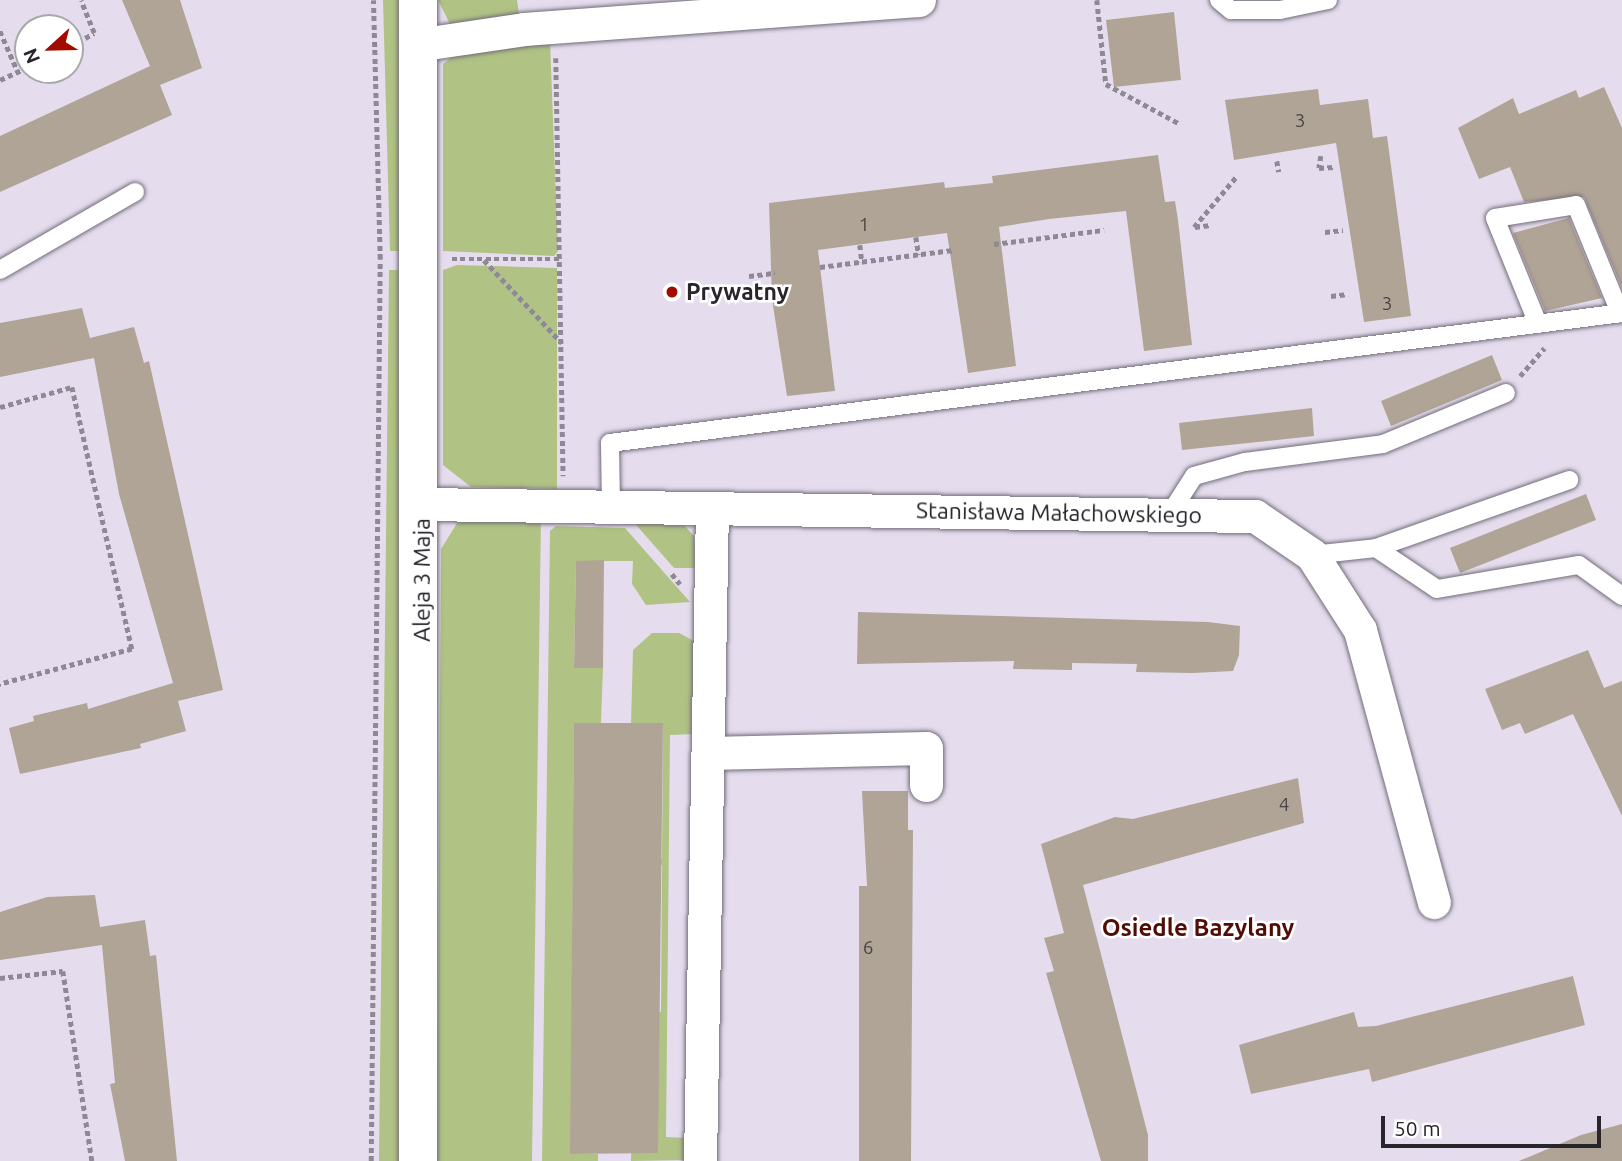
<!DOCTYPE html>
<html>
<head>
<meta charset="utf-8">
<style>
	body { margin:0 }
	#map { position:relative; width:1622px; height:1161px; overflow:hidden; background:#e5dded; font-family:Ubuntu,sans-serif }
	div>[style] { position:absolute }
	.green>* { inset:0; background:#b0c384 }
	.building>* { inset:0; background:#b0a496 }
	.path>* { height:4.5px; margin-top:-2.25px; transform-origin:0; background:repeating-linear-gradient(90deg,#8f8995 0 5px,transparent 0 8.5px) }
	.roads { filter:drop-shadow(0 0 2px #736c7a) drop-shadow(0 0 2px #736c7a) }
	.service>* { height:18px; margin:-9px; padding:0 9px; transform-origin:9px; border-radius:9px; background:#fff }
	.minor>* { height:33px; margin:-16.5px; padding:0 16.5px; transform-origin:16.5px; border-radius:16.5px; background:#fff }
	.tertiary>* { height:38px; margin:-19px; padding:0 19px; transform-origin:19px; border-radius:19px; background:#fff }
	.dots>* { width:19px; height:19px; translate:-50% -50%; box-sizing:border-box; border:4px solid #fff; border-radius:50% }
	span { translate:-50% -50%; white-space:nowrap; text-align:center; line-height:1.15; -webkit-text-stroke:5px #fff; paint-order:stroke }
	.number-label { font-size:19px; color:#4a4546 }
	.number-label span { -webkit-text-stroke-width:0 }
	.poi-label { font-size:23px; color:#28252b; font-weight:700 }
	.left { translate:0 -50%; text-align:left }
	.street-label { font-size:23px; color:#28252b }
	.neighbourhood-label { font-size:24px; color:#500c05; font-weight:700 }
	.north { position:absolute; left:14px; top:14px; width:70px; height:70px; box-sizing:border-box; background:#fff; border:2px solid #a9a8aa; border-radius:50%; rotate:248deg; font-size:19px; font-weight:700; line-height:28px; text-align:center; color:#28252b }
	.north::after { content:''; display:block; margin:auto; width:24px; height:32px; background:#a20c00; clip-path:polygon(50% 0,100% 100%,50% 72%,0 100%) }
	.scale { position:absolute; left:1381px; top:1116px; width:220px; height:32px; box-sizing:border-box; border:4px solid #28252b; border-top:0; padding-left:9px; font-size:21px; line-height:24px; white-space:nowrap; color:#28252b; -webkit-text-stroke:5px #fff; paint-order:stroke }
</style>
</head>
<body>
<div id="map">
	<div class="green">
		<i style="clip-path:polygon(383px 0,403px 0,409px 251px,390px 251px)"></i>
		<i style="clip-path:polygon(438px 0,517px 0,520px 21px,450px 24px)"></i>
		<i style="clip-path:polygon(550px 41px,558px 251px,554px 256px,443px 251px,443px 64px,457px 53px)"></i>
		<i style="clip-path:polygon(457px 265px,557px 268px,557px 489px,471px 487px,443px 465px,443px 270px)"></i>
		<i style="clip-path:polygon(389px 270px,410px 270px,402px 1161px,379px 1161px)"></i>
		<i style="clip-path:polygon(541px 516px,532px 1161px,437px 1161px,441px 549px,459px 520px)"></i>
		<i style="clip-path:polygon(630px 518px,680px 521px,694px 536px,696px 568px,674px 568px)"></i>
		<i style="clip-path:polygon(556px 526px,625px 528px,690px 602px,646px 605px,632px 584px,633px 561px,576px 561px,574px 668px,603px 668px,601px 723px,574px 724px,571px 1154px,598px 1154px,598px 1161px,542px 1161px,550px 531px)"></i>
		<i style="clip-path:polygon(652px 633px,679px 633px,694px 641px,694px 734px,670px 735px,666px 1137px,687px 1138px,686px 1160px,631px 1161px,633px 1011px,661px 1012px,662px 865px,633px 865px,633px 858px,662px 859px,663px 724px,631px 724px,633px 650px)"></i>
	</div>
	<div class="building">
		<i style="clip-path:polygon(122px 0,180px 0,202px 68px,160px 85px,172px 115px,0 192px,0 136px,150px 66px)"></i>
		<i style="clip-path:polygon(1174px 12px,1181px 80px,1114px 87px,1106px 20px)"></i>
		<i style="clip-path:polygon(1604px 87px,1622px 128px,1622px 288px,1584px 197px,1524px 202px,1510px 167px,1479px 179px,1458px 128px,1513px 98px,1519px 114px,1576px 90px,1579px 98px)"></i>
		<i style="clip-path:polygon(1318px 89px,1320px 105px,1368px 99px,1373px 138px,1387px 136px,1411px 316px,1364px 322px,1336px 143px,1234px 160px,1225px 100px)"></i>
		<i style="clip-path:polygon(1158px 155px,1165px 202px,1175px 201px,1178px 220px,1192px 345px,1144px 351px,1126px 211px,1049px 219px,999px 227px,1016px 366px,968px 373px,947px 233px,916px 237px,818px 250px,835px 391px,787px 396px,772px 299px,769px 203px,944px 182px,945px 188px,993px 183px,992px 176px)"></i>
		<i style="clip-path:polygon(1569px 218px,1602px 298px,1545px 311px,1513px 233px)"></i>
		<i style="clip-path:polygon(82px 308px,90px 338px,134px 327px,144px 363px,149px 361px,223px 690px,178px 701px,186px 731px,140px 744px,141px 748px,20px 774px,9px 728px,34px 721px,33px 716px,87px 703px,88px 709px,173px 683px,119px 494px,94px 358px,0 377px,0 323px)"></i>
		<i style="clip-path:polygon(1492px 355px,1502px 380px,1391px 426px,1381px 401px)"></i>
		<i style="clip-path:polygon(1312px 408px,1314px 436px,1182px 450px,1179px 423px)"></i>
		<i style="clip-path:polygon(1586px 494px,1596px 520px,1460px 573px,1450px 548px)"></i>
		<i style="clip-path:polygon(604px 560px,603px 668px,574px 668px,576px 561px)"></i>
		<i style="clip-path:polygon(858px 612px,1208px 622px,1240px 626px,1239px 655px,1233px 671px,1193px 673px,1136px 672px,1137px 664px,1072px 663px,1072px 670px,1013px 669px,1014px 661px,857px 664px)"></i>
		<i style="clip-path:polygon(1588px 650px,1604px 688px,1622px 681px,1622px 816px,1573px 714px,1525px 734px,1520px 723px,1502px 730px,1485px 689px)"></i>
		<i style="clip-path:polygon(574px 723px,663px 723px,658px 1153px,570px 1154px)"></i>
		<i style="clip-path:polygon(1298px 778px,1304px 823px,1083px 885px,1148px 1135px,1148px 1161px,1101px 1161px,1046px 973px,1054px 971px,1044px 938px,1064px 933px,1041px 844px,1115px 817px,1133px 819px)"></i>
		<i style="clip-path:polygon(862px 791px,908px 791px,908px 830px,913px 830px,911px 1161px,859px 1161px,859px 886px,867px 886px)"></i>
		<i style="clip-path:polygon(95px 895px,100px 927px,145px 920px,150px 956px,156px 955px,177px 1161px,125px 1161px,110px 1084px,115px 1083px,102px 945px,0 960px,0 912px,47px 897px)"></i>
		<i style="clip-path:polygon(1573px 976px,1585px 1025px,1372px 1082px,1369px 1069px,1251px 1094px,1239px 1045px,1354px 1012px,1358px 1027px,1376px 1026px)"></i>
		<i style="clip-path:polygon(1622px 1124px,1622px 1161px,1519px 1161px,1581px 1135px)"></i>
	</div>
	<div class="path">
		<i style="left:1097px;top:0;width:84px;rotate:83.9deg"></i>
		<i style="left:1106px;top:84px;width:84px;rotate:28.4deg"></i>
		<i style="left:0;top:31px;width:45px;rotate:66.3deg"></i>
		<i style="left:70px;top:46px;width:27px;rotate:-28deg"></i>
		<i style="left:94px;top:33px;width:35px;rotate:-112deg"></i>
		<i style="left:556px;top:58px;width:418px;rotate:89deg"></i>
		<i style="left:0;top:80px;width:31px;rotate:-25deg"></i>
		<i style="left:1321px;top:156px;width:12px;rotate:99deg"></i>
		<i style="left:1319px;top:168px;width:14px;rotate:-4deg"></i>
		<i style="left:1277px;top:161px;width:11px;rotate:80deg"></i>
		<i style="left:1194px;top:227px;width:65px;rotate:-50deg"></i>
		<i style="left:1195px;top:227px;width:16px;rotate:-7deg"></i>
		<i style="left:1325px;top:232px;width:18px;rotate:-6deg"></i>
		<i style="left:916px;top:237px;width:18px;rotate:81deg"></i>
		<i style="left:994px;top:244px;width:111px;rotate:-7.3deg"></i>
		<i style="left:860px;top:245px;width:17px;rotate:83deg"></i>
		<i style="left:452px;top:259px;width:109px"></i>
		<i style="left:484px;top:260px;width:114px;rotate:46.8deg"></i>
		<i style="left:820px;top:267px;width:134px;rotate:-7.3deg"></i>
		<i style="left:749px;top:276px;width:26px;rotate:-7deg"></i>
		<i style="left:1331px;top:296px;width:17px;rotate:-7deg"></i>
		<i style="left:1520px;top:376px;width:37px;rotate:-49deg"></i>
		<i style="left:0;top:407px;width:75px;rotate:-15.5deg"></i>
		<i style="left:72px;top:387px;width:269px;rotate:77.1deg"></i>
		<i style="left:132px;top:649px;width:137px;rotate:165.1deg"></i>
		<i style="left:672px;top:574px;width:13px;rotate:51deg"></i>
		<i style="left:0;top:978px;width:63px;rotate:-6.3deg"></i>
		<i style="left:63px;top:971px;width:192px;rotate:81.3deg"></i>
		<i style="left:371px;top:1161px;width:902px;rotate:-89.43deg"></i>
		<i style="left:380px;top:259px;width:259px;rotate:-91.5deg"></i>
	</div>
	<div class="roads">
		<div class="service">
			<i style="left:1219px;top:0;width:16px;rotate:40deg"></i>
			<i style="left:1231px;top:10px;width:49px"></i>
			<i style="left:1280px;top:10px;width:49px;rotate:-11.8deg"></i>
			<i style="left:0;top:270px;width:156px;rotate:-30deg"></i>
			<i style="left:1538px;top:324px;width:114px;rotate:-112.1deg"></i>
			<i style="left:1495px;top:218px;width:82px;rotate:-9.1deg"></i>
			<i style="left:1576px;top:205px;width:117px;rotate:67.8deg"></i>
			<i style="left:611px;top:507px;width:64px;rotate:-90.9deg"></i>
			<i style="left:610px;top:443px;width:1020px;rotate:-7.32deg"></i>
			<i style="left:1169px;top:515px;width:46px;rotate:-57.3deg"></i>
			<i style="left:1194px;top:476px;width:53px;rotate:-15.4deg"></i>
			<i style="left:1245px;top:462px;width:139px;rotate:-7.4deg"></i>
			<i style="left:1383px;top:444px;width:133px;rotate:-22.5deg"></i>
			<i style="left:1376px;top:548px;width:205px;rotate:-19.4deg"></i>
			<i style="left:1312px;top:555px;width:64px;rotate:-6.2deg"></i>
			<i style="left:1376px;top:548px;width:73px;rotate:33.9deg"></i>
			<i style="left:1437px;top:589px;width:144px;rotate:-9.6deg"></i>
			<i style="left:1579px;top:565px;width:53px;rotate:35.8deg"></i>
		</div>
		<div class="minor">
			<i style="left:423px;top:44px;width:102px;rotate:-8.4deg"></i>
			<i style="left:524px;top:29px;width:396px;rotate:-4.2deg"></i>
			<i style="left:422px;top:504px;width:833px;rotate:0.83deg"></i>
			<i style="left:1255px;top:516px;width:69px;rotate:34.4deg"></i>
			<i style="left:1312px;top:555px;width:89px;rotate:57.4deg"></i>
			<i style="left:1360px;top:630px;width:282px;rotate:74.8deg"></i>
			<i style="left:709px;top:753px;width:217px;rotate:-1.3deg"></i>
			<i style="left:926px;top:748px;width:37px;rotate:90deg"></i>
			<i style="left:700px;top:1161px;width:652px;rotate:-88.95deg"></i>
		</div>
		<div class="tertiary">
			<i style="left:418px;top:1161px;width:1161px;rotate:-90deg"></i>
		</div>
	</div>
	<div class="dots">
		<i style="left:672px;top:292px;background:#a20c00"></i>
	</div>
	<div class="number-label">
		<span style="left:1300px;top:121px">3</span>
		<span style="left:864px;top:225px">1</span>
		<span style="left:1387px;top:304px">3</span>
		<span style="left:1284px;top:805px">4</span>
		<span style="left:868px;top:948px">6</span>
	</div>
	<div class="poi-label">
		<span class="left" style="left:686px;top:292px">Prywatny</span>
	</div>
	<div class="street-label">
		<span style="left:1059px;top:513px;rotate:1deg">Stanisława Małachowskiego</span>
		<span style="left:422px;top:580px;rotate:-90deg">Aleja 3 Maja</span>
	</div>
	<div class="neighbourhood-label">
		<span style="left:1198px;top:928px">Osiedle Bazylany</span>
	</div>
	<div class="north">N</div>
	<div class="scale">50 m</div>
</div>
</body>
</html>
